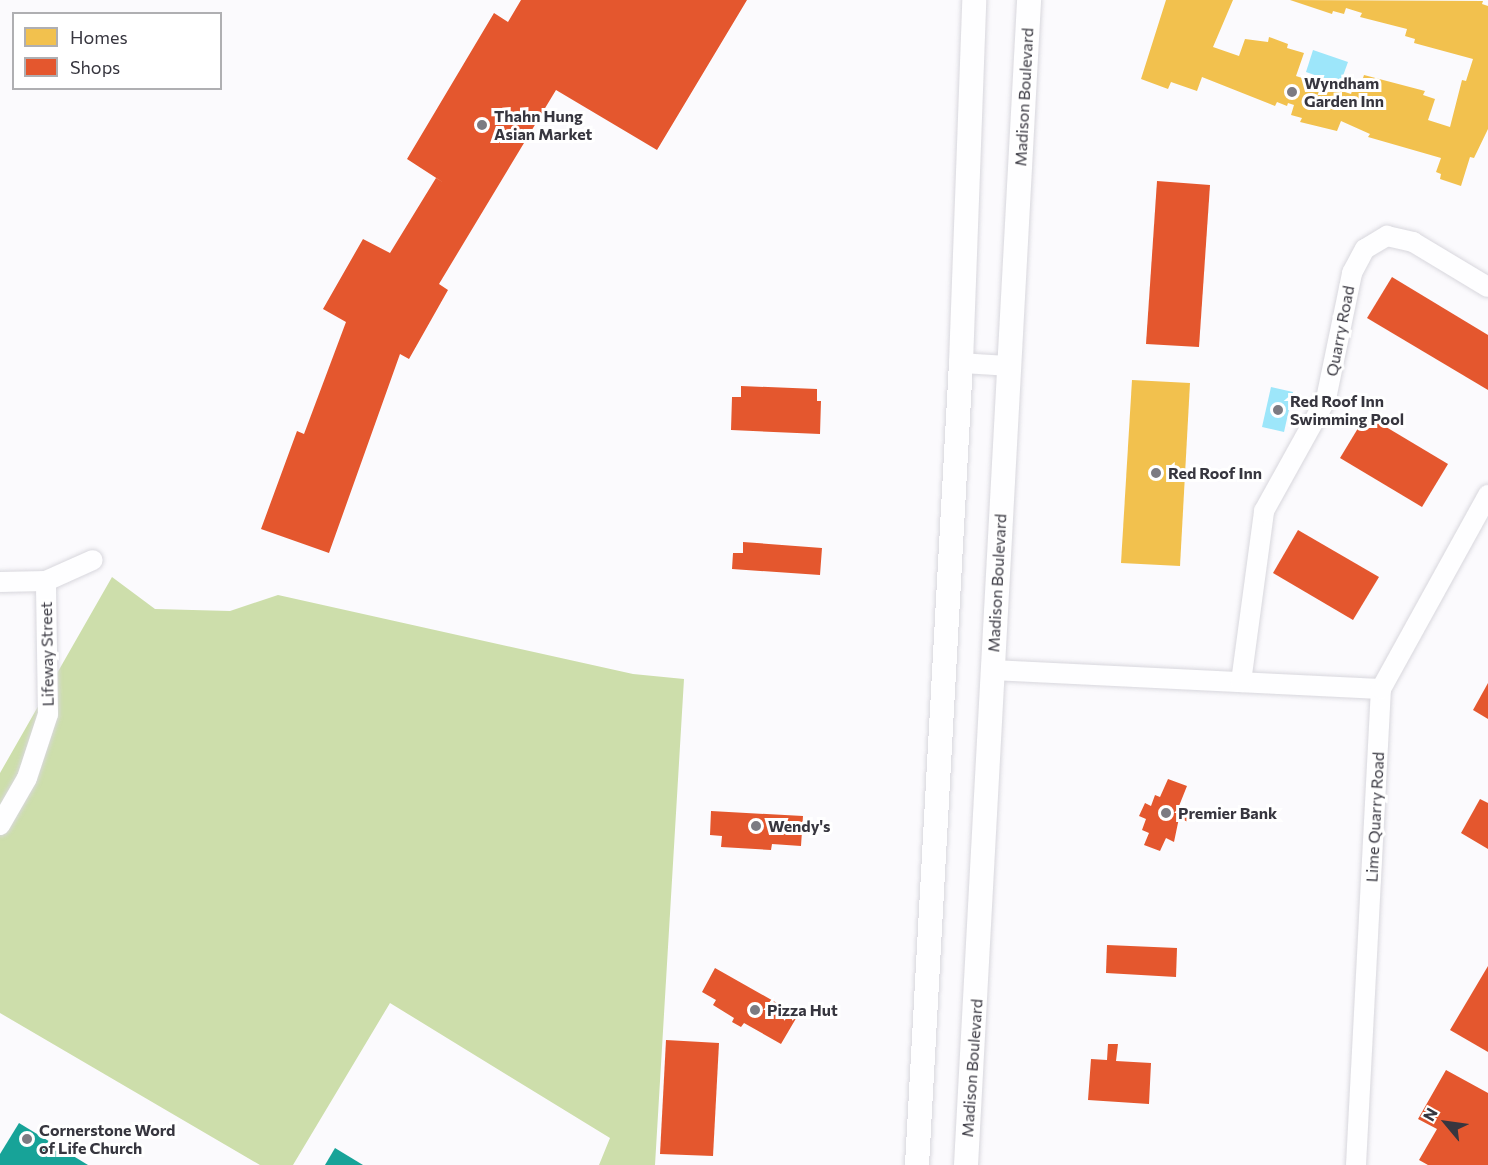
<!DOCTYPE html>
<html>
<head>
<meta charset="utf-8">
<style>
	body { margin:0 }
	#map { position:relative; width:1488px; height:1165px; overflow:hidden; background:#fbfafd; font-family:Commissioner,sans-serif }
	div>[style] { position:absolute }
	.forest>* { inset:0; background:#cddeab }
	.water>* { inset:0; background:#9de6fa }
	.homes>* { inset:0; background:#f2c14e }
	.shops>* { inset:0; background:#e4572e }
	.public>* { inset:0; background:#17a398 }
	.roads { filter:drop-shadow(0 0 2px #d8d7dd) drop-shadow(0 0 2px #d8d7dd) }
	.minor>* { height:20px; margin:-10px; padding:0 10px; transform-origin:10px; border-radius:10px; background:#fefeff }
	.major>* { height:24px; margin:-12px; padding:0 12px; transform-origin:12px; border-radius:12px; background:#fefeff }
	.dots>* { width:16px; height:16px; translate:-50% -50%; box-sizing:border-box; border:3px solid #fff; border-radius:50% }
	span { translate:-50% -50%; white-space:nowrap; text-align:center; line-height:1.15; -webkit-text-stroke:6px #fff; paint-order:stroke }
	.poi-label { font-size:16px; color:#37363f; font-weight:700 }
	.left { translate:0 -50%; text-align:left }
	.street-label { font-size:16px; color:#37363f }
	.legend { position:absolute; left:12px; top:12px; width:210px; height:78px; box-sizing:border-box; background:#fff; border:2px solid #afafb2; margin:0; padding:8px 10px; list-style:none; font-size:18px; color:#37363f }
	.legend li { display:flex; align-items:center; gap:12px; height:30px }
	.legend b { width:30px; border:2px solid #afafb2 }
	.north { position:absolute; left:1416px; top:1093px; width:60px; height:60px; -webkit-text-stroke:4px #fff; paint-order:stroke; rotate:299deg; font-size:16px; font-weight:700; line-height:24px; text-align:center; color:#37363f }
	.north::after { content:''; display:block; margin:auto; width:21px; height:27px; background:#37363f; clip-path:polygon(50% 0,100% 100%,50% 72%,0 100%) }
</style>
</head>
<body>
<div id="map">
	<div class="forest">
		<i style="clip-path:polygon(112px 577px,155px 609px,230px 611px,278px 595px,633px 674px,684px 679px,655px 1165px,599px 1165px,610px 1138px,390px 1003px,293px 1165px,260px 1165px,0 1013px,0 773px)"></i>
	</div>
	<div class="water">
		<i style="clip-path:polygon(1313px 50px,1348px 62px,1340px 84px,1306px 72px)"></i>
		<i style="clip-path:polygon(1271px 387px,1293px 392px,1284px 432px,1262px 427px)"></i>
	</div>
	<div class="homes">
		<i style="clip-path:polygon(1166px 0,1233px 0,1213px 47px,1239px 56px,1245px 39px,1268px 42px,1269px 37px,1288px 44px,1287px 48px,1304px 53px,1296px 76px,1351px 94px,1353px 88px,1359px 90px,1364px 75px,1425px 91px,1423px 95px,1435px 99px,1428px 120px,1450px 127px,1462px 80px,1466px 81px,1473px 59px,1414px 43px,1415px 39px,1405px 36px,1407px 29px,1360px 17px,1362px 13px,1346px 8px,1344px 14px,1333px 11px,1332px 14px,1290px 0,1483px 1px,1482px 4px,1488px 6px,1488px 129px,1474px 158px,1470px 157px,1461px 186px,1440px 179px,1441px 174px,1436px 172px,1441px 158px,1368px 137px,1370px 134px,1341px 121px,1337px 131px,1300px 122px,1302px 118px,1291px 115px,1294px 105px,1288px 103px,1287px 106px,1277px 102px,1275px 106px,1202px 77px,1197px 91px,1171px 82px,1168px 89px,1141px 79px)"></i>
		<i style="clip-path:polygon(1132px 380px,1190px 383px,1180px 566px,1121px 563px)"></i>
	</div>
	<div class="shops">
		<i style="clip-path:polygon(521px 0,747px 0,657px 150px,556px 90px,439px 284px,448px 290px,409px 359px,400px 354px,329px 553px,261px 529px,297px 431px,304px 434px,346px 322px,323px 309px,363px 239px,390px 253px,436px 178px,444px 183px,407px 159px,494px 13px,508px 22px)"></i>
		<i style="clip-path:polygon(1157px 181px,1210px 185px,1199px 347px,1146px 344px)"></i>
		<i style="clip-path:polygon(1392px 277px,1488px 335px,1488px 390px,1367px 318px)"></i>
		<i style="clip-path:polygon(741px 386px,817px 389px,817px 401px,821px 401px,820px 434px,731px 430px,732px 397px,741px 397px)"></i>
		<i style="clip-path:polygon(1366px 415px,1448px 464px,1422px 507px,1340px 458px)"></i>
		<i style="clip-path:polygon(1298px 530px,1379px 577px,1353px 620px,1273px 573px)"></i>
		<i style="clip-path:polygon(743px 542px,822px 548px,820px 575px,732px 569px,733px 553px,743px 553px)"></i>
		<i style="clip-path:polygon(1488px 683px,1488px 719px,1473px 710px)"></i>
		<i style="clip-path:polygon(1168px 779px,1187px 786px,1179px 806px,1192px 811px,1188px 822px,1179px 818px,1174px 842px,1166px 838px,1160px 851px,1144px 845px,1149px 833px,1142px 830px,1146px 819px,1139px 816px,1145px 803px,1151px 806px,1155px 795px,1160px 797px)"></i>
		<i style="clip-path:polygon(1480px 799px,1488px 803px,1488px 849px,1461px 833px)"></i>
		<i style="clip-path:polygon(711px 811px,803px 816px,801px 846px,772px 844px,771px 850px,721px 847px,722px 836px,710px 835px)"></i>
		<i style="clip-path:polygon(1107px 945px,1177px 948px,1176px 977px,1106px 973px)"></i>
		<i style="clip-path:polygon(1488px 966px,1488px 1052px,1450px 1030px)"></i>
		<i style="clip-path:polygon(715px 968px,798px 1015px,781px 1044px,744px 1023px,741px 1027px,732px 1022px,734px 1018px,713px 1005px,716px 1000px,702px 992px)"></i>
		<i style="clip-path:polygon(666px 1040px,719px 1043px,713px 1156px,660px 1154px)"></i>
		<i style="clip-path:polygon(1108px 1044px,1118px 1044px,1116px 1061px,1151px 1063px,1149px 1104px,1088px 1100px,1091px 1059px,1107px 1060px)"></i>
		<i style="clip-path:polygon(1446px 1070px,1488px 1093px,1488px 1165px,1428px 1165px,1419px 1160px,1437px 1129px,1418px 1119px)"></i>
	</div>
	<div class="public">
		<i style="clip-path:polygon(19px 1123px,88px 1165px,0 1165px,0 1154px)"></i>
		<i style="clip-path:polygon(335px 1148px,363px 1165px,325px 1165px)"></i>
	</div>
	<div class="roads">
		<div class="minor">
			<i style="left:961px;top:363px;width:48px;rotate:3.6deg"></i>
			<i style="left:0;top:582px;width:46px;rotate:-1.2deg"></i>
			<i style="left:46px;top:581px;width:51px;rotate:-24.1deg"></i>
			<i style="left:992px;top:670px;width:389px;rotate:2.8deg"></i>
			<i style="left:1241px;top:682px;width:173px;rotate:-82.3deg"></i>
			<i style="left:1264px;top:511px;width:128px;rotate:-61deg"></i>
			<i style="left:1326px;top:399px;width:129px;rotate:-78.3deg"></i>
			<i style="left:1352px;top:273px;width:27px;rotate:-62deg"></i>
			<i style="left:1365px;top:249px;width:26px;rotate:-31deg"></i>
			<i style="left:1387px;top:236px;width:27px;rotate:13deg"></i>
			<i style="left:1413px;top:242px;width:87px;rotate:31deg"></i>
			<i style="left:0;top:825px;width:54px;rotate:-60.1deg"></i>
			<i style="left:27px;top:778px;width:67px;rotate:-71.8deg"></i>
			<i style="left:48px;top:714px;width:133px;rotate:-90.9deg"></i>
			<i style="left:1356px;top:1165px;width:477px;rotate:-87deg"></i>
			<i style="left:1381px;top:689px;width:222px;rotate:-61.1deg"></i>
		</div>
		<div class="major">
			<i style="left:917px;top:1165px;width:803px;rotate:-86.86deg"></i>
			<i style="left:961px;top:363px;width:363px;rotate:-87.9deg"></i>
			<i style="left:966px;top:1165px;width:1167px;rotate:-86.9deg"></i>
		</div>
	</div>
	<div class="dots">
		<i style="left:1292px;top:92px;background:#7c7b82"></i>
		<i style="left:482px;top:125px;background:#7c7b82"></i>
		<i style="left:1278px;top:410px;background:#7c7b82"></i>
		<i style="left:1156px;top:473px;background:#7c7b82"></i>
		<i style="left:1166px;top:813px;background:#7c7b82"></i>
		<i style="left:756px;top:826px;background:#7c7b82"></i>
		<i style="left:755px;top:1010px;background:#7c7b82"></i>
		<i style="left:27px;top:1139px;background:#7c7b82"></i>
	</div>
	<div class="poi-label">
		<span class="left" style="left:1304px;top:92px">Wyndham<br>Garden Inn</span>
		<span class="left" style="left:494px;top:125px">Thahn Hung<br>Asian Market</span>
		<span class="left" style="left:1290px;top:410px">Red Roof Inn<br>Swimming Pool</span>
		<span class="left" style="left:1168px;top:473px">Red Roof Inn</span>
		<span class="left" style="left:1178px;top:813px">Premier Bank</span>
		<span class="left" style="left:768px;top:826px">Wendy's</span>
		<span class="left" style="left:767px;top:1010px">Pizza Hut</span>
		<span class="left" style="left:39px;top:1139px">Cornerstone Word<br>of Life Church</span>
	</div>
	<div class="street-label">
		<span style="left:1024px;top:97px;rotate:-87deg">Madison Boulevard</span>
		<span style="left:1340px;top:331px;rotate:-79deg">Quarry Road</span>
		<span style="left:997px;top:583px;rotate:-87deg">Madison Boulevard</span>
		<span style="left:47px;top:654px;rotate:-91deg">Lifeway Street</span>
		<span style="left:1375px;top:817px;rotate:-87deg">Lime Quarry Road</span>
		<span style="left:972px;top:1068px;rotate:-86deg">Madison Boulevard</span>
	</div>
	<ul class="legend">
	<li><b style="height:16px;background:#f2c14e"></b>Homes</li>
	<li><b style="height:16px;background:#e4572e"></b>Shops</li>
	</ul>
	<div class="north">N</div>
</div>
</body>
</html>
